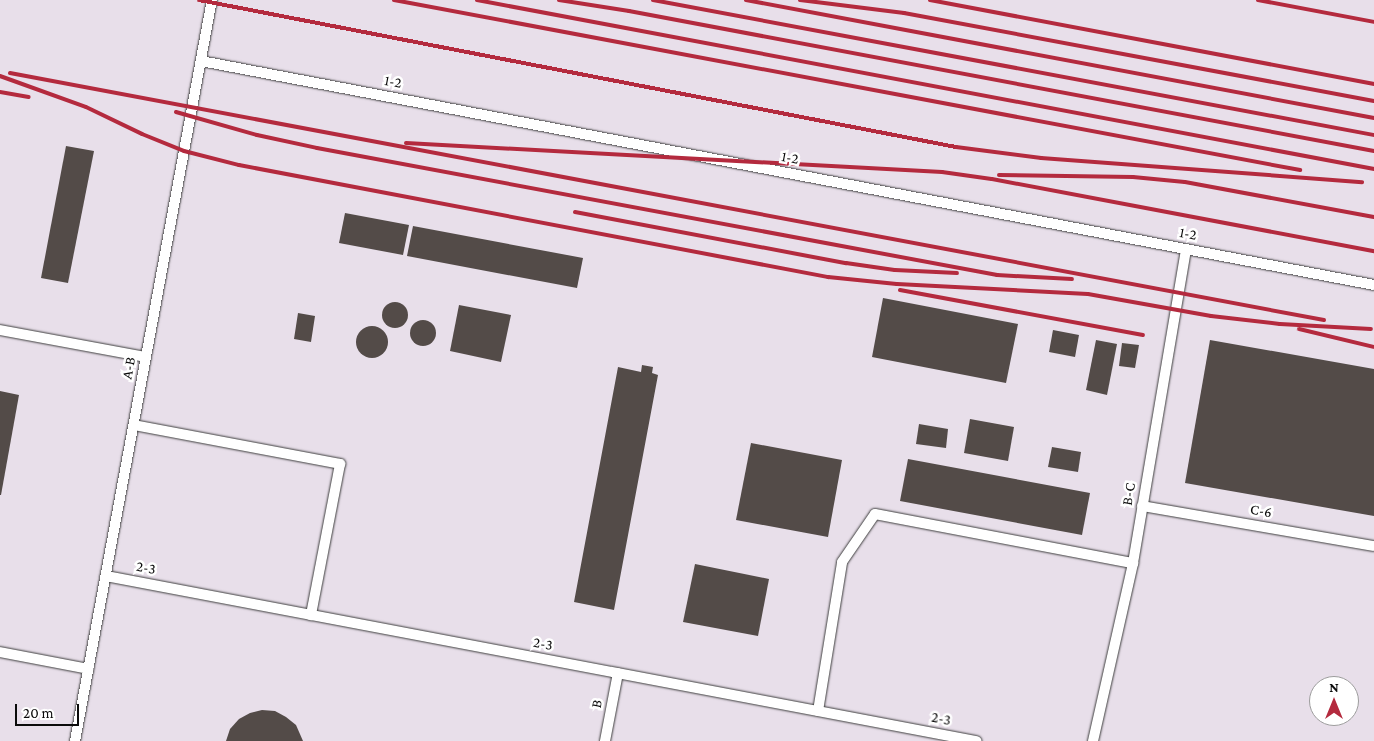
<!DOCTYPE html>
<html>
<head>
<meta charset="utf-8">
<style>
	body { margin:0 }
	#map { position:relative; width:1374px; height:741px; overflow:hidden; background:#fef8ea; font-family:"Crimson Pro",serif }
	div>[style] { position:absolute }
	.industrial>* { inset:0; background:#e8dfea }
	.building>* { inset:0; background:#534b48 }
	.round { border-radius:50% }
	.roads { filter:drop-shadow(0 0 1px #3e3e3e) drop-shadow(0 0 1px #3e3e3e) }
	.service>* { height:10px; margin:-5px; padding:0 5px; transform-origin:5px; border-radius:5px; background:#fff }
	.rail>* { height:4px; margin:-2px; padding:0 2px; transform-origin:2px; border-radius:2px; background:#b42a3e }
	span { translate:-50% -50%; white-space:nowrap; text-align:center; line-height:1.15; -webkit-text-stroke:5px #fff; paint-order:stroke }
	.street-label { font-size:15px; color:#0b0b0b }
	.north { position:absolute; left:1309px; top:676px; width:50px; height:50px; box-sizing:border-box; background:#fff; border:1px solid #9d9d9d; border-radius:50%; rotate:0deg; font-size:14px; font-weight:700; line-height:20px; text-align:center; color:#0b0b0b }
	.north::after { content:''; display:block; margin:auto; width:18px; height:22px; background:#b42a3e; clip-path:polygon(50% 0,100% 100%,50% 72%,0 100%) }
	.scale { position:absolute; left:15px; top:704px; width:64px; height:22px; box-sizing:border-box; border:2px solid #0b0b0b; border-top:0; padding-left:6px; font-size:15px; line-height:18px; white-space:nowrap; color:#0b0b0b; -webkit-text-stroke:4px #fff; paint-order:stroke }
</style>
</head>
<body>
<div id="map">
	<div class="industrial">
		<i style="clip-path:polygon(evenodd,0 0,1374px 0,1374px 741px,0 741px,0 0,1319px 686px,1349px 686px,1349px 716px,1319px 716px,1319px 686px)"></i>
	</div>
	<div class="building">
		<i style="clip-path:polygon(66px 146px,94px 151px,68px 283px,41px 278px)"></i>
		<i style="clip-path:polygon(345px 213px,409px 225px,403px 255px,339px 243px)"></i>
		<i style="clip-path:polygon(413px 226px,583px 258px,577px 288px,407px 256px)"></i>
		<i style="clip-path:polygon(883px 298px,1018px 324px,1006px 383px,872px 357px)"></i>
		<i class="round" style="left:382px;top:302px;width:26px;height:26px"></i>
		<i style="clip-path:polygon(459px 305px,511px 315px,501px 362px,450px 351px)"></i>
		<i style="clip-path:polygon(298px 313px,315px 316px,311px 342px,294px 339px)"></i>
		<i class="round" style="left:410px;top:320px;width:26px;height:26px"></i>
		<i class="round" style="left:356px;top:326px;width:32px;height:32px"></i>
		<i style="clip-path:polygon(1053px 330px,1079px 335px,1075px 357px,1049px 352px)"></i>
		<i style="clip-path:polygon(1096px 340px,1117px 344px,1107px 395px,1086px 390px)"></i>
		<i style="clip-path:polygon(1210px 340px,1374px 369px,1374px 516px,1185px 483px)"></i>
		<i style="clip-path:polygon(1122px 343px,1139px 345px,1135px 368px,1119px 366px)"></i>
		<i style="clip-path:polygon(642px 365px,653px 367px,652px 373px,658px 375px,614px 610px,574px 602px,618px 367px,641px 372px)"></i>
		<i style="clip-path:polygon(0 391px,19px 395px,1px 495px,0 495px)"></i>
		<i style="clip-path:polygon(970px 419px,1014px 427px,1008px 461px,964px 453px)"></i>
		<i style="clip-path:polygon(919px 424px,948px 429px,946px 448px,916px 444px)"></i>
		<i style="clip-path:polygon(751px 443px,842px 460px,828px 537px,736px 520px)"></i>
		<i style="clip-path:polygon(1052px 447px,1081px 452px,1078px 472px,1048px 467px)"></i>
		<i style="clip-path:polygon(908px 459px,1090px 493px,1082px 535px,900px 501px)"></i>
		<i style="clip-path:polygon(695px 564px,769px 579px,758px 636px,683px 622px)"></i>
		<i style="clip-path:polygon(262px 710px,275px 711px,286px 717px,296px 725px,303px 741px,226px 741px,230px 729px,239px 719px,250px 713px)"></i>
	</div>
	<div class="roads">
		<div class="service">
			<i style="left:201px;top:61px;width:1194px;rotate:10.81deg"></i>
			<i style="left:0;top:330px;width:148px;rotate:10.5deg"></i>
			<i style="left:134px;top:425px;width:210px;rotate:10.7deg"></i>
			<i style="left:340px;top:464px;width:154px;rotate:100.9deg"></i>
			<i style="left:1142px;top:506px;width:235px;rotate:9.8deg"></i>
			<i style="left:106px;top:576px;width:886px;rotate:10.74deg"></i>
			<i style="left:0;top:652px;width:90px;rotate:10.9deg"></i>
			<i style="left:818px;top:711px;width:151px;rotate:-80.8deg"></i>
			<i style="left:842px;top:562px;width:58px;rotate:-55.5deg"></i>
			<i style="left:875px;top:514px;width:263px;rotate:10.8deg"></i>
			<i style="left:75px;top:741px;width:754px;rotate:-79.53deg"></i>
			<i style="left:605px;top:741px;width:69px;rotate:-79.2deg"></i>
			<i style="left:1093px;top:741px;width:182px;rotate:-77.3deg"></i>
			<i style="left:1133px;top:563px;width:318px;rotate:-80.4deg"></i>
		</div>
	</div>
	<div class="rail">
		<i style="left:199px;top:0;width:771px;rotate:10.99deg"></i>
		<i style="left:956px;top:147px;width:86px;rotate:7.4deg"></i>
		<i style="left:1041px;top:158px;width:322px;rotate:4.3deg"></i>
		<i style="left:394px;top:0;width:922px;rotate:10.63deg"></i>
		<i style="left:477px;top:0;width:913px;rotate:10.67deg"></i>
		<i style="left:559px;top:0;width:71px;rotate:8.9deg"></i>
		<i style="left:629px;top:11px;width:758px;rotate:10.64deg"></i>
		<i style="left:653px;top:0;width:734px;rotate:10.61deg"></i>
		<i style="left:746px;top:0;width:639px;rotate:10.64deg"></i>
		<i style="left:800px;top:0;width:105px;rotate:7.1deg"></i>
		<i style="left:904px;top:13px;width:478px;rotate:10.6deg"></i>
		<i style="left:930px;top:0;width:452px;rotate:10.7deg"></i>
		<i style="left:1258px;top:0;width:118px;rotate:10.7deg"></i>
		<i style="left:10px;top:73px;width:1337px;rotate:10.65deg"></i>
		<i style="left:0;top:76px;width:91px;rotate:19.8deg"></i>
		<i style="left:86px;top:107px;width:62px;rotate:25.7deg"></i>
		<i style="left:142px;top:134px;width:45px;rotate:22deg"></i>
		<i style="left:184px;top:151px;width:57px;rotate:14.3deg"></i>
		<i style="left:239px;top:165px;width:600px;rotate:10.77deg"></i>
		<i style="left:828px;top:277px;width:69px;rotate:5.8deg"></i>
		<i style="left:897px;top:284px;width:191px;rotate:3deg"></i>
		<i style="left:1088px;top:294px;width:125px;rotate:10.1deg"></i>
		<i style="left:1211px;top:316px;width:69px;rotate:6.6deg"></i>
		<i style="left:1280px;top:324px;width:91px;rotate:3.1deg"></i>
		<i style="left:0;top:92px;width:29px;rotate:10deg"></i>
		<i style="left:176px;top:112px;width:84px;rotate:15.9deg"></i>
		<i style="left:257px;top:135px;width:61px;rotate:12.2deg"></i>
		<i style="left:317px;top:148px;width:692px;rotate:10.58deg"></i>
		<i style="left:997px;top:275px;width:75px;rotate:3.1deg"></i>
		<i style="left:406px;top:143px;width:537px;rotate:3.1deg"></i>
		<i style="left:942px;top:172px;width:50px;rotate:8deg"></i>
		<i style="left:992px;top:179px;width:389px;rotate:10.7deg"></i>
		<i style="left:999px;top:175px;width:134px;rotate:0.9deg"></i>
		<i style="left:1133px;top:177px;width:52px;rotate:5.5deg"></i>
		<i style="left:1185px;top:182px;width:192px;rotate:10.5deg"></i>
		<i style="left:575px;top:212px;width:276px;rotate:10.7deg"></i>
		<i style="left:846px;top:263px;width:49px;rotate:8.1deg"></i>
		<i style="left:895px;top:270px;width:62px;rotate:2.8deg"></i>
		<i style="left:900px;top:290px;width:247px;rotate:10.5deg"></i>
		<i style="left:1299px;top:329px;width:77px;rotate:13.5deg"></i>
	</div>
	<div class="street-label">
		<span style="left:393px;top:82px;rotate:11deg">1-2</span>
		<span style="left:790px;top:158px;rotate:11deg">1-2</span>
		<span style="left:1188px;top:234px;rotate:11deg">1-2</span>
		<span style="left:129px;top:368px;rotate:-79deg">A-B</span>
		<span style="left:1129px;top:494px;rotate:-81deg">B-C</span>
		<span style="left:1261px;top:511px;rotate:10deg">C-6</span>
		<span style="left:146px;top:568px;rotate:11deg">2-3</span>
		<span style="left:543px;top:644px;rotate:11deg">2-3</span>
		<span style="left:597px;top:704px;rotate:-79deg">B</span>
		<span style="left:941px;top:719px;rotate:11deg">2-3</span>
	</div>
	<div class="north">N</div>
	<div class="scale">20 m</div>
</div>
</body>
</html>
